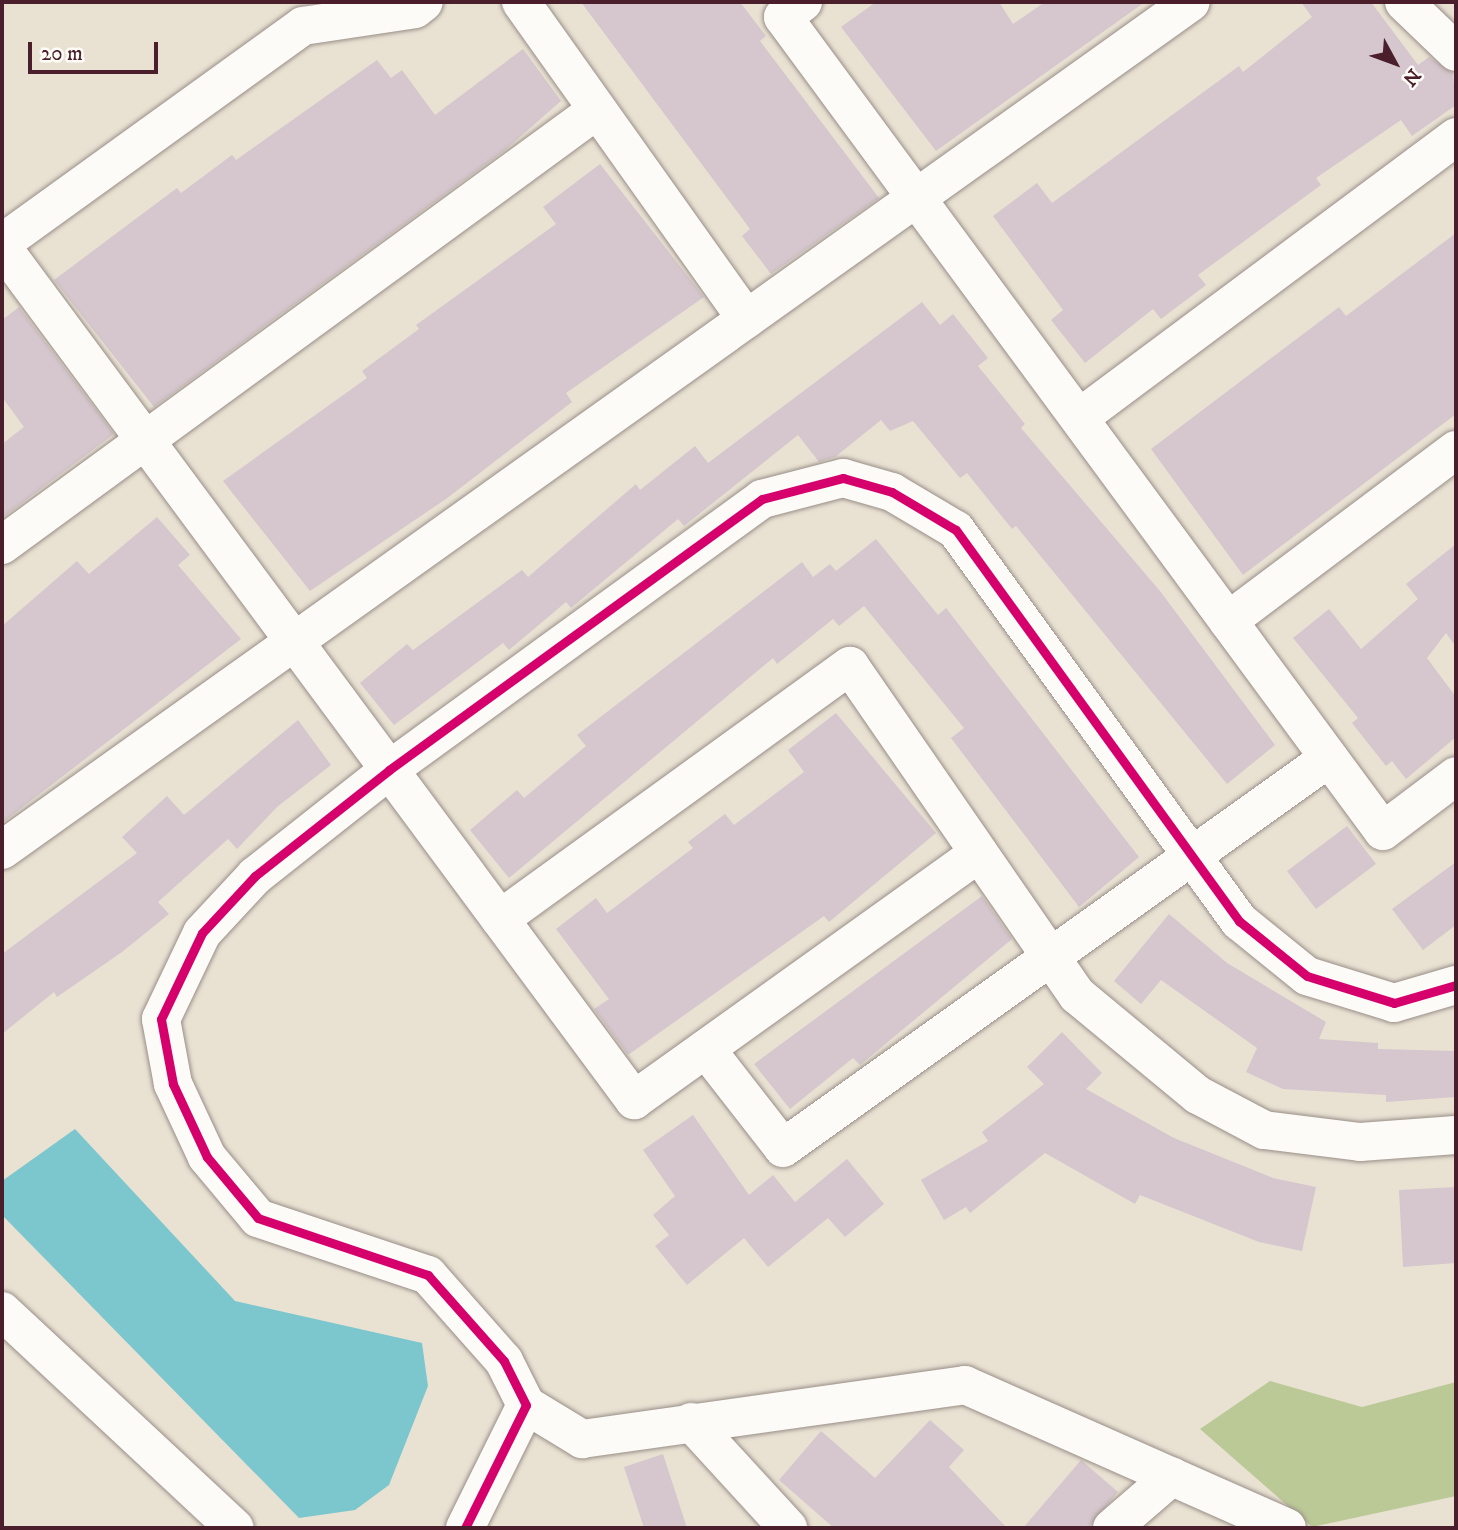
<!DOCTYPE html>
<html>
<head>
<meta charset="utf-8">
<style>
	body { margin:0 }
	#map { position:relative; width:1458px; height:1530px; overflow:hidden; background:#e9e2d3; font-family:"IM FELL DW Pica",serif }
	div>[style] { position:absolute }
	.forest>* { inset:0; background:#bbc997 }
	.water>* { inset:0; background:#7cc6cd }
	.building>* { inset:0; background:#d5c7cd }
	.roads { filter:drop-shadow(0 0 2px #998e88) drop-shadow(0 0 2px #998e88) }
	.minor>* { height:38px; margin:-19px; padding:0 19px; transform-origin:19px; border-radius:19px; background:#fcfbf8 }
	.tertiary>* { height:38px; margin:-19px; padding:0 19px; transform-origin:19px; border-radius:19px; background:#fcfbf8 }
	.cycleway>* { height:9px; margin:-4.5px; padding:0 4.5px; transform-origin:4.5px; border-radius:4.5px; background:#d6006c }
	span { translate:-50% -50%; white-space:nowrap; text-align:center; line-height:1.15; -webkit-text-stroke:5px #fdfcf7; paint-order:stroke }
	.frame { position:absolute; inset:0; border:4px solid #4a1f2b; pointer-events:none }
	.north { position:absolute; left:1360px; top:28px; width:70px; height:70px; -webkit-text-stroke:5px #fdfcf7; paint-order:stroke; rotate:131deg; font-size:19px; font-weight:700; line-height:28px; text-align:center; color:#4a1f2b }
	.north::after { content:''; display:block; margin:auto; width:24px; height:32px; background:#4a1f2b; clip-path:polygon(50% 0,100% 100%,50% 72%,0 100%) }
	.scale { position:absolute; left:28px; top:42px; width:130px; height:32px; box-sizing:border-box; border:4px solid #4a1f2b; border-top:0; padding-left:9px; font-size:21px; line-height:24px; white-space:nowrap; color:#4a1f2b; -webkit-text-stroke:5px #fdfcf7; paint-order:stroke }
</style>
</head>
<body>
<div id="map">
	<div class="forest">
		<i style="clip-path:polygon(1270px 1381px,1362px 1407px,1456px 1382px,1456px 1496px,1312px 1527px,1200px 1429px)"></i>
	</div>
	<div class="water">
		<i style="clip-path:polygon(75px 1129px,235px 1301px,422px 1343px,428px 1386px,389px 1485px,355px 1510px,299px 1518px,2px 1215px,2px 1181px)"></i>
	</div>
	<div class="building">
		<i style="clip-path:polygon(581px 2px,740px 2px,766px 36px,760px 41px,879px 198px,771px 274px,742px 236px,750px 229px)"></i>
		<i style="clip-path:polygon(876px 2px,999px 2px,1013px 24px,1045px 2px,1145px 2px,936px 151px,841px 27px)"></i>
		<i style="clip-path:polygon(1301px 2px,1371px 2px,1418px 65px,1429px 57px,1453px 73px,1456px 105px,1412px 136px,1401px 120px,1316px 178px,1321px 185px,1198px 275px,1206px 285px,1161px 319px,1153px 309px,1085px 363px,1051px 320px,1063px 310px,993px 216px,1037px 183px,1052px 203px,1239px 66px,1243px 72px,1312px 17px)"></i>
		<i style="clip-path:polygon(523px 49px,561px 101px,504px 151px,154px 407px,54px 280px,177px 188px,181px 193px,232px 155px,236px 160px,377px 60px,391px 78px,402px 70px,435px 115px)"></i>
		<i style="clip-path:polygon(600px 164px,704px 297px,566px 393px,572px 402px,446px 499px,310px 591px,223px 481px,367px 378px,362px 371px,419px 329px,416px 325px,556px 224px,543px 207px)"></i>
		<i style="clip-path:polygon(1456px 233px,1456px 414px,1243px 575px,1151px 449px,1339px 307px,1346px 316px)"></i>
		<i style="clip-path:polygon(922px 302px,940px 325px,953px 314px,988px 358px,978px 366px,1025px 424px,1021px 428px,1160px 591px,1275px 745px,1227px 784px,1016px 526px,1012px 529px,967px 473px,960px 478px,913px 421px,890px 431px,881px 420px,835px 457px,819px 462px,798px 435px,684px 526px,678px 519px,571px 608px,566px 602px,509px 650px,503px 643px,394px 725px,360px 683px,407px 644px,413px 650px,522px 570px,528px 577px,636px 484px,640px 490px,695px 446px,708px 463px)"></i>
		<i style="clip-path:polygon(19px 307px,114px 434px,2px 518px,2px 444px,24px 427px,2px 397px,2px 320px)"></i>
		<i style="clip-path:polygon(157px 517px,190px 555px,178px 565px,241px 639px,2px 823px,2px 626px,77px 561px,89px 574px)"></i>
		<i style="clip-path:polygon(876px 539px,938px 615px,946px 608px,1139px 857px,1079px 907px,951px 738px,964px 728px,864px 606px,839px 626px,833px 619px,777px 664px,773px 658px,509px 878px,470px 830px,517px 790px,524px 798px,586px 746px,577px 735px,802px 562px,813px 577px,830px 564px,836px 571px)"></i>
		<i style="clip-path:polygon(1456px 544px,1456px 647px,1446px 633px,1427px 658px,1456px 697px,1456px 737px,1406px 779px,1392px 761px,1386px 766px,1352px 723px,1358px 718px,1293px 638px,1329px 609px,1361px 649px,1418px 599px,1406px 584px)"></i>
		<i style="clip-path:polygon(836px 713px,936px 833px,829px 922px,824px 916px,628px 1055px,594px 1009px,609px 999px,556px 929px,596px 898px,607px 913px,693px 848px,688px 842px,725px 814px,734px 825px,804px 772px,788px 750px)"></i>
		<i style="clip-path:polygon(298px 720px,331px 765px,277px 807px,237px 849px,228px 839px,158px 902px,169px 914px,122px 952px,57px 997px,54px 992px,2px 1034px,2px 954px,137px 853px,122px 837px,167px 796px,184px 815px)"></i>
		<i style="clip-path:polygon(1347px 826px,1376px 864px,1316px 909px,1287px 871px)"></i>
		<i style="clip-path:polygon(1456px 862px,1456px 925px,1423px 950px,1392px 909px)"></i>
		<i style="clip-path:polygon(982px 896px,1012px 939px,860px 1065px,853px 1058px,790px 1109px,754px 1064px)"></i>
		<i style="clip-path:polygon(1169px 914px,1227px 963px,1326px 1022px,1319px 1039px,1378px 1043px,1378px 1049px,1456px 1051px,1456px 1097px,1386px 1102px,1386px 1095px,1283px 1089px,1246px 1072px,1257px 1048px,1161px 980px,1141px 1004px,1114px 981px)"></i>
		<i style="clip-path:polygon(1062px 1032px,1102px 1073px,1086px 1089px,1174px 1138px,1273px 1178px,1316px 1187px,1302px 1251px,1259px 1242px,1140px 1195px,1135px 1204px,1045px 1153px,970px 1213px,966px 1207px,944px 1220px,921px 1180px,988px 1141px,982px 1132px,1044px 1084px,1027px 1067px)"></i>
		<i style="clip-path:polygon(693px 1115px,749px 1195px,773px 1175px,795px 1202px,847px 1159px,884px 1204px,845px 1237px,828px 1218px,768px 1267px,744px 1238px,687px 1285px,655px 1246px,669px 1235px,653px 1215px,675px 1196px,643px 1150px)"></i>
		<i style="clip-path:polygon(1456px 1187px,1456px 1263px,1403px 1267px,1399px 1190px)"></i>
		<i style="clip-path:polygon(930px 1420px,964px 1450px,949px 1467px,1007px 1528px,834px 1528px,779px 1480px,821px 1431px,875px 1478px)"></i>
		<i style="clip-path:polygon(663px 1454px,687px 1528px,644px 1528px,624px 1467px)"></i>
		<i style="clip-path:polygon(1081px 1460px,1118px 1492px,1088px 1528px,1023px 1528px)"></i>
	</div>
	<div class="roads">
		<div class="minor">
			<i style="left:521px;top:2px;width:389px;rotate:54.6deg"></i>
			<i style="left:803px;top:2px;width:25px;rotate:143deg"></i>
			<i style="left:783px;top:17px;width:1011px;rotate:53.61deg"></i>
			<i style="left:1383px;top:831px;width:91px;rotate:-37deg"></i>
			<i style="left:2px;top:243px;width:371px;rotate:-35.8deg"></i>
			<i style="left:303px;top:26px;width:113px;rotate:-8.6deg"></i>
			<i style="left:415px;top:9px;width:11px;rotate:-38deg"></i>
			<i style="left:2px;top:247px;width:1062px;rotate:53.46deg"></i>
			<i style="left:634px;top:1100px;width:424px;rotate:-35.6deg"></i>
			<i style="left:1079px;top:418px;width:470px;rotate:-36.7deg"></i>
			<i style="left:2px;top:545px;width:737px;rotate:-36.17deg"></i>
			<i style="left:1228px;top:621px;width:285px;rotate:-36.9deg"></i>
			<i style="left:2px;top:850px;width:1460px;rotate:-35.5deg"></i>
			<i style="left:500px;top:919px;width:432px;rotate:-35.9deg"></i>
			<i style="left:850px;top:666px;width:400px;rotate:55.4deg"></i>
			<i style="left:1077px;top:995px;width:157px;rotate:39.6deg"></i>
			<i style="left:1198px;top:1095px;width:75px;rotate:27.9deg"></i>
			<i style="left:1264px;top:1130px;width:97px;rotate:7.1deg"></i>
			<i style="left:1360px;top:1142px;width:96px;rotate:-4.2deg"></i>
			<i style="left:706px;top:1049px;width:125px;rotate:52.1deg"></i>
			<i style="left:783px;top:1148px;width:671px;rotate:-35.54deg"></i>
			<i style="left:2px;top:1311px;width:318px;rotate:43deg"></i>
			<i style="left:526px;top:1405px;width:66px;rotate:31.3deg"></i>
			<i style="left:582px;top:1439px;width:387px;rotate:-8deg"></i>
			<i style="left:965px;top:1385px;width:352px;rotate:23.9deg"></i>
			<i style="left:691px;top:1422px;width:144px;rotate:47.5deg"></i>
			<i style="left:1112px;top:1528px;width:79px;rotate:-40.9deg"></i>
		</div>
		<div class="tertiary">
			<i style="left:1404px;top:2px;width:72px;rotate:43.9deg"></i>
			<i style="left:465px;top:1528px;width:137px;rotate:-63.6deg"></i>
			<i style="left:526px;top:1405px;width:49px;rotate:-116.6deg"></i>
			<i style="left:504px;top:1361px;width:115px;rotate:-131.5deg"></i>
			<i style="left:428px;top:1275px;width:179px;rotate:-161.5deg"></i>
			<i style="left:258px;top:1218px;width:80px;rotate:-129.9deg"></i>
			<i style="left:207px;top:1157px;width:81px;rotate:-115deg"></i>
			<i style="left:173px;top:1084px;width:66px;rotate:-100.5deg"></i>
			<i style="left:161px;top:1019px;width:95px;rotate:-64.5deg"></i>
			<i style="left:202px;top:933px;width:78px;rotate:-47.1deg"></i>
			<i style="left:255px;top:876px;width:171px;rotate:-38.3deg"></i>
			<i style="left:389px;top:770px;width:461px;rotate:-36deg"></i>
			<i style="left:762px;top:499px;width:84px;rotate:-14.5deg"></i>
			<i style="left:843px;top:478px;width:51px;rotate:15.9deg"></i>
			<i style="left:892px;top:492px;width:74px;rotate:30.7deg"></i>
			<i style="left:956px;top:530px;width:483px;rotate:54.1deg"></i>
			<i style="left:1239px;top:921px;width:87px;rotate:39deg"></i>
			<i style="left:1307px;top:976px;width:91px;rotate:17.2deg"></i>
			<i style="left:1394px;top:1003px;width:65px;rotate:-16.2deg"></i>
		</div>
	</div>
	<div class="cycleway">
		<i style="left:465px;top:1528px;width:137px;rotate:-63.6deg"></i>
		<i style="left:526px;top:1405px;width:49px;rotate:-116.6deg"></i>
		<i style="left:504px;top:1361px;width:115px;rotate:-131.5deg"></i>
		<i style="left:428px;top:1275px;width:179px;rotate:-161.5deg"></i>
		<i style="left:258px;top:1218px;width:80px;rotate:-129.9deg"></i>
		<i style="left:207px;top:1157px;width:81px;rotate:-115deg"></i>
		<i style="left:173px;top:1084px;width:66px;rotate:-100.5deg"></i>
		<i style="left:161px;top:1019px;width:95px;rotate:-64.5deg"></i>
		<i style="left:202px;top:933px;width:78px;rotate:-47.1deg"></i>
		<i style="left:255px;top:876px;width:171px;rotate:-38.3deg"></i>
		<i style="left:389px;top:770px;width:461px;rotate:-36deg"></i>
		<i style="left:762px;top:499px;width:84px;rotate:-14.5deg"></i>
		<i style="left:843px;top:478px;width:51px;rotate:15.9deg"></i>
		<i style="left:892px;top:492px;width:74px;rotate:30.7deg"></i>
		<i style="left:956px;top:530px;width:483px;rotate:54.1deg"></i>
		<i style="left:1239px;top:921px;width:87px;rotate:39deg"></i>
		<i style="left:1307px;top:976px;width:91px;rotate:17.2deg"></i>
		<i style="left:1394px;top:1003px;width:65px;rotate:-16.2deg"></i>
	</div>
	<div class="frame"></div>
	<div class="north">N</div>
	<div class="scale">20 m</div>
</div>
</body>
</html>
